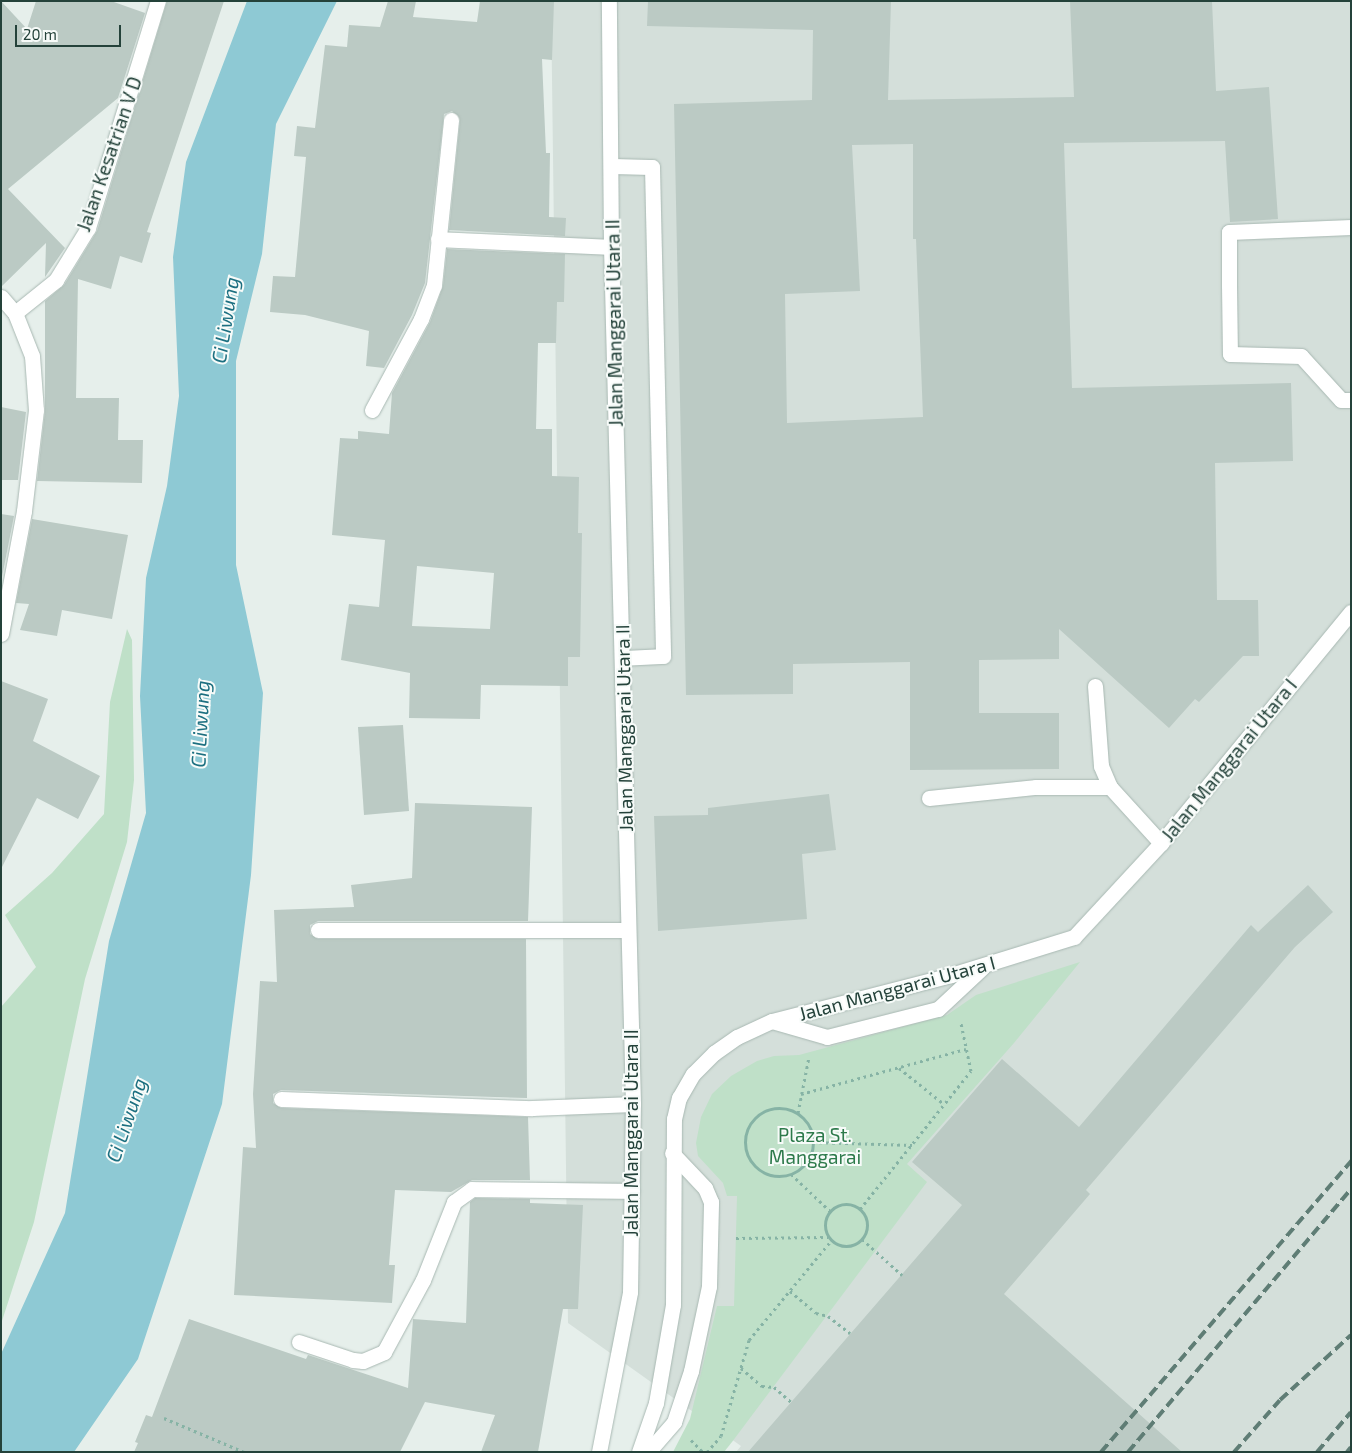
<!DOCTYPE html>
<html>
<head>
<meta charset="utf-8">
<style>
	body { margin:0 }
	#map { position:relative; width:1352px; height:1453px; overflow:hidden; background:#e6efeb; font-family:"Exo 2",sans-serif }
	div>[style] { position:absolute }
	.built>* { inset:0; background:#d4dfda }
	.green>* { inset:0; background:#bfe0c8 }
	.water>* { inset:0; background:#8ec9d4 }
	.building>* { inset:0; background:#bbcac4 }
	.path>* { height:3px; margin-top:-1.5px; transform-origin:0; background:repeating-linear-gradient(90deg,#86b3a5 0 2.5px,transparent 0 6.5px) }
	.path>.ring { margin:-1.5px; padding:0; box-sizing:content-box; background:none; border:3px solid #86b3a5; border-radius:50% }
	.roads { filter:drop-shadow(0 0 1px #a8b8b2) drop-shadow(0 0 1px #a8b8b2) }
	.minor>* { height:15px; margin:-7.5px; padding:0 7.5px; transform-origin:7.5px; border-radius:7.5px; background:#fff }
	.rail>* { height:4px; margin-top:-2px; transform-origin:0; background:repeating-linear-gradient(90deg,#5f7d75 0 10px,transparent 0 15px) }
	span { translate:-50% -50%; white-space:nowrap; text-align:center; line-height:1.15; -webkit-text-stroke:4px #f7fbf9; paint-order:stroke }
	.street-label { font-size:19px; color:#24423a }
	.park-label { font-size:19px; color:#2d7a4b }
	.water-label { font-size:20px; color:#1c6f80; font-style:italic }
	.frame { position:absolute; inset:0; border:2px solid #24423a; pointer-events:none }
	.scale { position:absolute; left:15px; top:25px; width:106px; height:22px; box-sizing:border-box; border:2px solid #24423a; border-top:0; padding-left:6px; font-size:15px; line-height:18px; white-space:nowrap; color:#24423a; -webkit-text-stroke:4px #f7fbf9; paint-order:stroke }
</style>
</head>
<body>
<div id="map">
	<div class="built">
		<i style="clip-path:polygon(551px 1px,1351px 1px,1351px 1452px,736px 1452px,741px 1446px,568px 1323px)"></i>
	</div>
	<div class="green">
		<i style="clip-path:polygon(127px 629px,132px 640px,134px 780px,127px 842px,85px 979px,34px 1222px,1px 1324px,1px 1007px,36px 967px,5px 915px,52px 873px,104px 814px,110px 702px)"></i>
		<i style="clip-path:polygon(1080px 962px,1014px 1043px,907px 1164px,927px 1182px,732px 1442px,724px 1452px,673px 1452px,690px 1419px,717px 1306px,734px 1306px,737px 1196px,727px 1196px,723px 1183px,698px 1156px,696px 1143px,701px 1117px,712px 1094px,731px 1076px,757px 1061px,774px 1056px,799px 1055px,947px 1015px,976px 995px)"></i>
	</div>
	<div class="water">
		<i style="clip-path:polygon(247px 1px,337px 1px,276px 124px,262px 254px,236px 361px,236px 565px,263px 693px,251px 875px,222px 1104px,138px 1359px,74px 1452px,1px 1452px,1px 1354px,65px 1213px,109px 941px,146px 813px,140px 696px,146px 578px,167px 486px,179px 396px,173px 257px,186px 162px)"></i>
	</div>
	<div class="building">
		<i style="clip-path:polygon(1px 1px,27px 29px,36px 1px,111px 1px,145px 13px,118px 98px,8px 189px,65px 248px,45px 277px,46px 243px,1px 287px)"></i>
		<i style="clip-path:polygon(167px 1px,224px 1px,147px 232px,151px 233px,142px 263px,120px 256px,111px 289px,78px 279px,76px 398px,119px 398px,118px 440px,143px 440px,142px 483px,37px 481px,45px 411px,45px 301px,64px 285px,97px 231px)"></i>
		<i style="clip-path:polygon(388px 1px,416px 1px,413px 17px,477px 22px,480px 1px,554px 1px,552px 60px,542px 59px,546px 153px,550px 153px,549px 217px,566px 218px,565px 236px,449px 230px,460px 120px,452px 111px,444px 114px,425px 283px,412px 315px,384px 368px,366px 366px,369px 331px,305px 315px,270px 312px,273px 276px,295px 277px,306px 157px,294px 156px,297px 126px,315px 128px,325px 45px,347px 47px,349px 25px,380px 27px)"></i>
		<i style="clip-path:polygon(evenodd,648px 1px,891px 1px,888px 100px,1074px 97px,1070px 1px,1212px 1px,1216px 91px,1269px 87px,1278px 219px,1230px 222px,1225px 141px,1064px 143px,1072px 388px,1291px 383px,1293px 461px,1215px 463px,1217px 600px,1258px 600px,1259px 656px,1243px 656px,1199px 702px,1195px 699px,1169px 728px,1059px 629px,1059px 659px,979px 660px,979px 713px,1059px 713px,1059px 769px,910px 770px,910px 662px,793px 664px,793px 694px,686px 695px,674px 104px,812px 100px,813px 30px,647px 26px,648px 1px,913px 144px,913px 239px,916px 239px,923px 417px,787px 423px,785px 294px,860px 291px,852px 145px,913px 144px)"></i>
		<i style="clip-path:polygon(evenodd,447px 249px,565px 254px,564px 302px,557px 302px,556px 343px,538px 343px,536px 429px,552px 429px,552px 476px,579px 477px,578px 533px,582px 533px,580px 657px,568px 657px,568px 686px,481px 685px,480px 719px,409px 718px,410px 673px,341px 660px,349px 604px,379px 607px,385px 540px,332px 535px,340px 438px,358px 439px,358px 431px,389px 434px,392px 393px,430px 322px,443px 286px,447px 249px,417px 566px,494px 573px,490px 629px,412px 626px,417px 566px)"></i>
		<i style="clip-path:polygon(1px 407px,26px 412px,18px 480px,1px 480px)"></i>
		<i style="clip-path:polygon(1px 514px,14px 516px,1px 582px)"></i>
		<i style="clip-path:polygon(32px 519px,128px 535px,112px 619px,62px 610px,57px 636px,20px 630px,29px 604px,16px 603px)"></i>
		<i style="clip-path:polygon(1px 681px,48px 699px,33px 741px,100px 776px,78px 819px,37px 798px,1px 869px)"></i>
		<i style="clip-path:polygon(403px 725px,409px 811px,364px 815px,358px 727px)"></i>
		<i style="clip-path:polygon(829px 794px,836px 850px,802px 854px,807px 919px,658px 931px,654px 816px,708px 815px,708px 808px)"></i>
		<i style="clip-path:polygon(415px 803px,532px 807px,528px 921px,318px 921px,310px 925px,310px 934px,318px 939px,526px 939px,527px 1098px,281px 1090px,273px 1094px,273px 1103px,281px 1108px,528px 1117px,530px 1180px,472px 1180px,451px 1192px,395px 1190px,389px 1265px,395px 1265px,392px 1303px,234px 1295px,243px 1147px,256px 1148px,253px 1094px,260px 981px,277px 982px,274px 910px,354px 907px,351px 885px,412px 878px)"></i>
		<i style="clip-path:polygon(1308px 885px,1333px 912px,1295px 947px,1086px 1190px,1090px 1194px,1004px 1294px,1182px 1452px,748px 1452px,962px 1205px,912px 1162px,1002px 1059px,1079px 1127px,1251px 925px,1258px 932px)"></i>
		<i style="clip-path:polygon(475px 1198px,530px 1199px,530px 1203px,583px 1205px,578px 1309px,563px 1309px,538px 1452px,481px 1452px,495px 1415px,425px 1402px,400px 1452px,134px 1452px,138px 1443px,135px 1442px,146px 1415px,152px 1417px,189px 1319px,306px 1359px,308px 1355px,408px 1388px,413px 1319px,466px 1323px,470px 1202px)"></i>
	</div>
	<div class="path">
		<i style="left:899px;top:1068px;width:58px;rotate:38.7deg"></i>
		<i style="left:801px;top:1094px;width:171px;rotate:-15.3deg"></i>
		<i class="ring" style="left:745px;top:1108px;width:65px;height:65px"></i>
		<i style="left:798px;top:1113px;width:57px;rotate:-78.9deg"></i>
		<i style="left:813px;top:1142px;width:99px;rotate:1.7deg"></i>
		<i style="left:791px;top:1174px;width:54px;rotate:43.5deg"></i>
		<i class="ring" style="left:825px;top:1204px;width:39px;height:39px"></i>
		<i style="left:860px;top:1209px;width:177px;rotate:-51.2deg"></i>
		<i style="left:971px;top:1071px;width:49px;rotate:-101.8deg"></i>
		<i style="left:736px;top:1238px;width:92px;rotate:-0.6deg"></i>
		<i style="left:862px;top:1239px;width:54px;rotate:42deg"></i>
		<i style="left:790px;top:1291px;width:34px;rotate:40deg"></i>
		<i style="left:816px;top:1313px;width:12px;rotate:14deg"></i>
		<i style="left:828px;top:1316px;width:28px;rotate:38deg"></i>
		<i style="left:741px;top:1368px;width:28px;rotate:41deg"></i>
		<i style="left:762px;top:1386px;width:12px;rotate:5deg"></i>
		<i style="left:774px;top:1387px;width:23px;rotate:41deg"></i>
		<i style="left:164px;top:1418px;width:87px;rotate:23deg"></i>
		<i style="left:691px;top:1440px;width:17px;rotate:45deg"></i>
		<i style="left:707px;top:1452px;width:21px;rotate:-49deg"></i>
		<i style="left:721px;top:1436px;width:100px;rotate:-73.7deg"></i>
		<i style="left:749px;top:1340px;width:129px;rotate:-50.4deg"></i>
	</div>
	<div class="roads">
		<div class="minor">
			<i style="left:611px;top:166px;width:41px;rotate:1.4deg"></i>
			<i style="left:652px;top:167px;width:489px;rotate:88.7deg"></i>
			<i style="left:663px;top:656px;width:41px;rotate:177.2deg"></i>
			<i style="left:1351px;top:227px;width:122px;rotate:177.7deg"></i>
			<i style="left:1229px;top:232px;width:53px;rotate:90deg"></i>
			<i style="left:1229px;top:285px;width:69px;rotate:89.2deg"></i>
			<i style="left:1230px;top:354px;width:71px;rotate:1.6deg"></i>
			<i style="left:1301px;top:356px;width:59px;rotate:47.7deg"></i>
			<i style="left:1341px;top:400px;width:10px"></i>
			<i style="left:438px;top:239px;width:173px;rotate:2.6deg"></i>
			<i style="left:1px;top:297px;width:21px;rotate:49deg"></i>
			<i style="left:15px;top:313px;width:46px;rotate:68.4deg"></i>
			<i style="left:32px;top:356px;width:54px;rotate:85.8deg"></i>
			<i style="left:36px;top:410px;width:102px;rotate:96.8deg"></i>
			<i style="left:24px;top:511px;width:125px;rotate:100.6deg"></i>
			<i style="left:15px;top:313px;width:53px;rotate:-38.8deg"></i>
			<i style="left:56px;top:280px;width:61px;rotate:-58.4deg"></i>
			<i style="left:88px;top:228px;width:238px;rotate:-72.9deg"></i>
			<i style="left:372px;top:410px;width:103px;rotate:-61.7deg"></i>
			<i style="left:421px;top:319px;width:36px;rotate:-69deg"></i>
			<i style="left:434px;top:285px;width:166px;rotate:-84.1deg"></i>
			<i style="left:1095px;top:686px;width:80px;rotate:85.7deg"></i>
			<i style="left:1101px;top:766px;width:23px;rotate:67deg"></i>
			<i style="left:929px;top:798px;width:108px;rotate:-5.9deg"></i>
			<i style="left:1036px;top:787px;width:74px"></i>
			<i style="left:1110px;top:787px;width:76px;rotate:47.7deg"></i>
			<i style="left:318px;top:930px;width:310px"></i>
			<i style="left:772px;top:1021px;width:57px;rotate:16.2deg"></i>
			<i style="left:827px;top:1037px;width:114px;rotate:-14.2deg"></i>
			<i style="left:938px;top:1009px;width:60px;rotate:-43deg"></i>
			<i style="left:281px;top:1099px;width:251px;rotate:2.1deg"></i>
			<i style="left:532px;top:1108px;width:101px;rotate:-2.3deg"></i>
			<i style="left:299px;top:1342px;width:57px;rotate:18.4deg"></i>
			<i style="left:353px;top:1360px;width:10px;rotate:6deg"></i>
			<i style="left:363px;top:1361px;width:23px;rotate:-23deg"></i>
			<i style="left:384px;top:1352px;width:82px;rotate:-61.6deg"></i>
			<i style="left:423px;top:1280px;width:84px;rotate:-68.3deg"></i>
			<i style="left:454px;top:1202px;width:22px;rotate:-36deg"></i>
			<i style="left:472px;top:1189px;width:160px;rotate:0.7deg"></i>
			<i style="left:599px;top:1452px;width:163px;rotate:-79deg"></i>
			<i style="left:630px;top:1292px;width:188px;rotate:-89.1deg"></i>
			<i style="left:633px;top:1104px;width:857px;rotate:-91.47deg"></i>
			<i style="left:611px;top:247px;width:246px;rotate:-90.5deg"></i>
			<i style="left:639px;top:1452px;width:52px;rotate:-70.9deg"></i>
			<i style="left:656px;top:1403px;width:99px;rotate:-80.2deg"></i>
			<i style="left:673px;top:1305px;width:186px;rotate:-89.7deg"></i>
			<i style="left:674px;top:1119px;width:22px;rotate:-77deg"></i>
			<i style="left:679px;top:1098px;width:28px;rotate:-60deg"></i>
			<i style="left:693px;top:1074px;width:30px;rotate:-45deg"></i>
			<i style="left:714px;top:1053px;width:28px;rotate:-35deg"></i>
			<i style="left:737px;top:1037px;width:38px;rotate:-25deg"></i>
			<i style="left:772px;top:1021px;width:185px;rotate:-14.4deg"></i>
			<i style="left:951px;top:975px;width:129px;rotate:-17.2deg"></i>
			<i style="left:1074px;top:937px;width:128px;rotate:-47.2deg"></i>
			<i style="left:1161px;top:843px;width:299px;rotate:-50.6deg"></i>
			<i style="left:648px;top:1452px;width:40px;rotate:-49deg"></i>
			<i style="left:674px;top:1422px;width:54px;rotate:-71.6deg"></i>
			<i style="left:691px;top:1371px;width:87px;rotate:-78deg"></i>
			<i style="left:709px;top:1286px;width:84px;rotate:-88.6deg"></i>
			<i style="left:711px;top:1202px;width:15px;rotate:-113deg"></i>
			<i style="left:705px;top:1188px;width:48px;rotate:-133.3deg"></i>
		</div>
	</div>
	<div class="rail">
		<i style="left:1101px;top:1452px;width:384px;rotate:-49.3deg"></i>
		<i style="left:1128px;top:1452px;width:345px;rotate:-49.7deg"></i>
		<i style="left:1234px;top:1452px;width:69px;rotate:-48.5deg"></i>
		<i style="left:1280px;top:1400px;width:96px;rotate:-42.5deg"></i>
		<i style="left:1317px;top:1452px;width:52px;rotate:-49.6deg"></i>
		<i style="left:1347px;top:1452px;width:6px;rotate:-51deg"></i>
	</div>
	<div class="street-label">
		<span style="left:109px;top:154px;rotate:-71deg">Jalan Kesatrian V D</span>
		<span style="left:614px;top:323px;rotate:-91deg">Jalan Manggarai Utara II</span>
		<span style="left:624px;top:728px;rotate:-91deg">Jalan Manggarai Utara II</span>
		<span style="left:1229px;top:760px;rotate:-51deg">Jalan Manggarai Utara I</span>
		<span style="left:897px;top:988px;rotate:-15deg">Jalan Manggarai Utara I</span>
		<span style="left:631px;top:1133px;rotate:-90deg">Jalan Manggarai Utara II</span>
	</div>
	<div class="park-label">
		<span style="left:815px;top:1146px">Plaza St.<br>Manggarai</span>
	</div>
	<div class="water-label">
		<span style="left:225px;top:320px;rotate:-81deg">Ci Liwung</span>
		<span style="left:200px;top:724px;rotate:-87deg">Ci Liwung</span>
		<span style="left:126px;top:1120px;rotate:-71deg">Ci Liwung</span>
	</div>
	<div class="frame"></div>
	<div class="scale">20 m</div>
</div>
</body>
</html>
